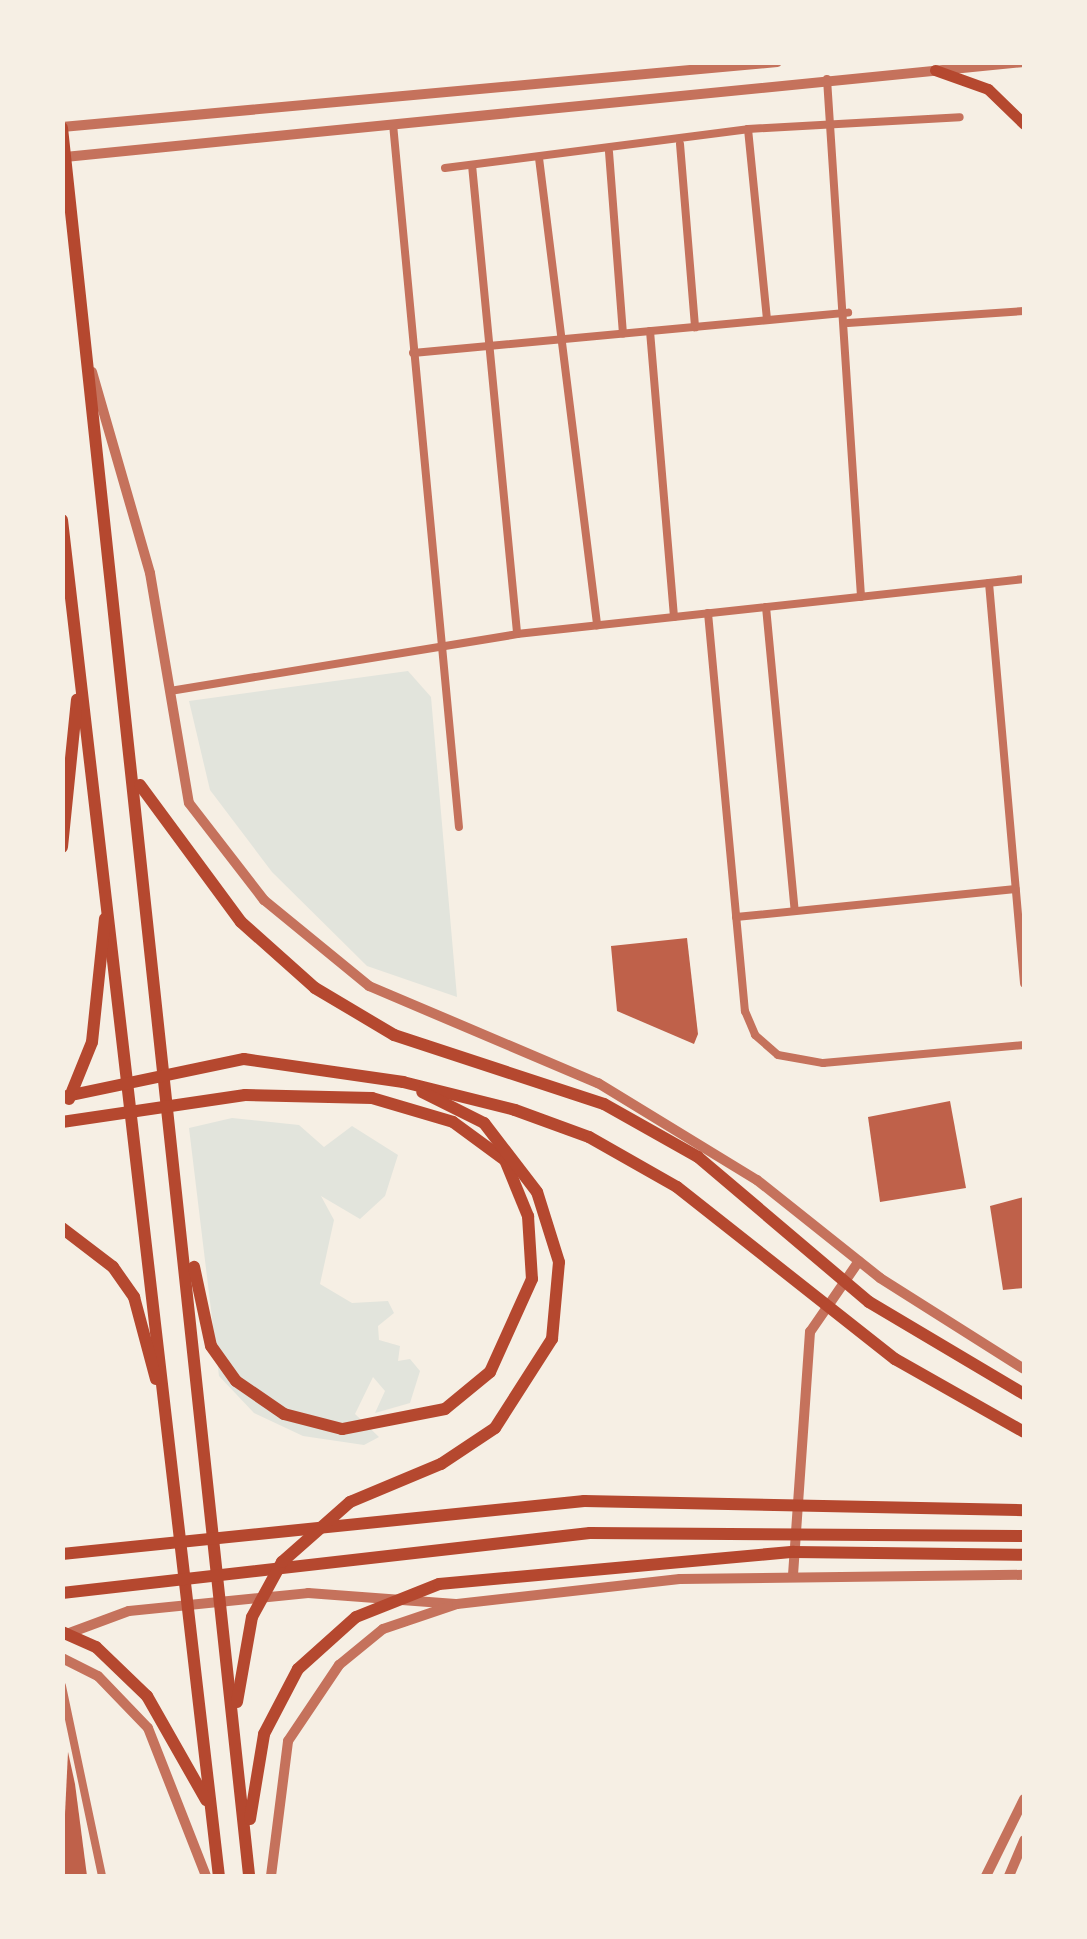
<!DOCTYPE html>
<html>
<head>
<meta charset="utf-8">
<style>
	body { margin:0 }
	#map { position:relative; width:1087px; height:1939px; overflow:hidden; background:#f6efe4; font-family:"Nunito Sans",sans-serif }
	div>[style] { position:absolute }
	.green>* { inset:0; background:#e2e4dc }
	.building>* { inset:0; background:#bf614a }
	.minor>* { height:8px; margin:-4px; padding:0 4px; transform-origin:4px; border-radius:4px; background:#c5725c }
	.tertiary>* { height:10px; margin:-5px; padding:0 5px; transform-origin:5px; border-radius:5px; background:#c5725c }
	.secondary>* { height:11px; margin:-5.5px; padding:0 5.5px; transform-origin:5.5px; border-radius:5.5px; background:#b5482f }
	.trunk>* { height:12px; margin:-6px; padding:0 6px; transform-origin:6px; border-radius:6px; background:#b5482f }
	span { translate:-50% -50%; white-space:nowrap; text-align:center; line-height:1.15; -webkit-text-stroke:9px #f6efe4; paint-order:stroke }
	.frame { position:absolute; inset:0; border:65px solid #f6efe4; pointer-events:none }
</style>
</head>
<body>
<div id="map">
	<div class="green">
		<i style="clip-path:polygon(408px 671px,431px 697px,457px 997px,367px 966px,272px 872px,210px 790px,189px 701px)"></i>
		<i style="clip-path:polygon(232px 1118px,299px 1125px,324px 1147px,352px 1126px,398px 1155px,385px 1196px,360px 1219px,321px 1196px,334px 1220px,320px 1284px,352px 1303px,388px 1301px,394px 1313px,378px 1326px,379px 1340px,400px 1346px,398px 1361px,410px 1359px,420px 1371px,410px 1403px,375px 1413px,385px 1391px,373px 1377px,355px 1414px,379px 1437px,364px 1445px,303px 1436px,254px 1413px,219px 1376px,189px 1128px)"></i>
	</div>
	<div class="building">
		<i style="clip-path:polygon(687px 938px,698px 1034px,694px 1044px,617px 1011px,611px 946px)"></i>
		<i style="clip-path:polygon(950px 1101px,966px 1188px,880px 1202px,868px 1117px)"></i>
		<i style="clip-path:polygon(1024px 1197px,1024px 1288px,1003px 1290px,990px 1206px)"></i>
		<i style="clip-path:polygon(68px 1752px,75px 1784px,87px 1876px,62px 1876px)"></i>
	</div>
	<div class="minor">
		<i style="left:827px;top:79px;width:519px;rotate:86.24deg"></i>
		<i style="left:393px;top:124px;width:706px;rotate:84.64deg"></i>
		<i style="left:748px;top:129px;width:192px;rotate:84.3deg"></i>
		<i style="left:680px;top:144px;width:184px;rotate:85.3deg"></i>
		<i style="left:609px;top:152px;width:182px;rotate:85.6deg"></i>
		<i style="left:539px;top:158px;width:471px;rotate:82.9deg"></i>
		<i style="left:472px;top:165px;width:471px;rotate:84.5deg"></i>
		<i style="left:445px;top:168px;width:305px;rotate:-7.3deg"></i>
		<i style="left:748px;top:129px;width:212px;rotate:-3.2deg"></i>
		<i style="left:848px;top:323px;width:176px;rotate:-3.9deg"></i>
		<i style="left:650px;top:331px;width:287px;rotate:85.2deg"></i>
		<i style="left:413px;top:353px;width:437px;rotate:-5.3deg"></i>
		<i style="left:989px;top:583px;width:402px;rotate:85deg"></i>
		<i style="left:766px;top:607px;width:305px;rotate:84.6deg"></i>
		<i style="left:708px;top:613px;width:400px;rotate:84.7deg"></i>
		<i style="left:745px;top:1011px;width:26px;rotate:67deg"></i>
		<i style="left:755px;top:1035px;width:30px;rotate:41deg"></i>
		<i style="left:778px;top:1055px;width:46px;rotate:10.1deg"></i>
		<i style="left:823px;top:1063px;width:202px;rotate:-5.1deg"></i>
		<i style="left:170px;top:691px;width:352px;rotate:-9.3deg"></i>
		<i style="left:517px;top:634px;width:510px;rotate:-6.19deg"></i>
		<i style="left:736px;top:917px;width:281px;rotate:-5.7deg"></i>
		<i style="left:62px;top:1686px;width:194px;rotate:78.1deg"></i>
	</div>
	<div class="tertiary">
		<i style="left:62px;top:127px;width:718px;rotate:-5.19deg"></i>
		<i style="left:65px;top:157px;width:964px;rotate:-5.66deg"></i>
		<i style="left:92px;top:372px;width:209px;rotate:73.9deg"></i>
		<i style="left:150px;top:573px;width:233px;rotate:80.4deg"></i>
		<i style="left:189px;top:803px;width:123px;rotate:52.3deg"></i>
		<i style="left:264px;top:900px;width:136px;rotate:39.3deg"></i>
		<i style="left:369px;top:986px;width:249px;rotate:23deg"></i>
		<i style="left:598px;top:1083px;width:186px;rotate:31.4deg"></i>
		<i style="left:757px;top:1180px;width:157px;rotate:38.5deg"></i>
		<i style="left:880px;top:1278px;width:170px;rotate:32.3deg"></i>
		<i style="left:793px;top:1575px;width:244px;rotate:-86deg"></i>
		<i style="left:810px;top:1332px;width:86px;rotate:-55.4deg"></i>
		<i style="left:64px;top:1635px;width:69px;rotate:-20.3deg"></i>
		<i style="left:129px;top:1611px;width:180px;rotate:-5.7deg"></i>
		<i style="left:308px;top:1593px;width:148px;rotate:4.3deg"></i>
		<i style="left:62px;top:1658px;width:40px;rotate:26.6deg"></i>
		<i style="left:98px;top:1676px;width:72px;rotate:46.1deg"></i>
		<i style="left:148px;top:1728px;width:159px;rotate:68.6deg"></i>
		<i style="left:271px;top:1876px;width:136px;rotate:-82.8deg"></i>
		<i style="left:288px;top:1741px;width:92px;rotate:-56.1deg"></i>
		<i style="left:339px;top:1665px;width:57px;rotate:-39.3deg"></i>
		<i style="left:383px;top:1629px;width:78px;rotate:-18.7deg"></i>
		<i style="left:457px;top:1604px;width:224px;rotate:-6.4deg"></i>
		<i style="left:680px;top:1579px;width:344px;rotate:-0.7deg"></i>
		<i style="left:986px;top:1876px;width:86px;rotate:-63.7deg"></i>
		<i style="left:1009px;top:1876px;width:39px;rotate:-67deg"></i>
	</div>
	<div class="secondary">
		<i style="left:935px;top:70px;width:56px;rotate:19.7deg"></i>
		<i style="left:988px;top:89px;width:50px;rotate:44.2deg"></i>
	</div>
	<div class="trunk">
		<i style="left:62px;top:128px;width:1758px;rotate:83.89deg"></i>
		<i style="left:62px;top:520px;width:1365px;rotate:83.4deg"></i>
		<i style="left:140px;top:785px;width:170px;rotate:53.6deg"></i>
		<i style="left:241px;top:922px;width:99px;rotate:41.7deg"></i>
		<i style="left:315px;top:988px;width:92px;rotate:30.7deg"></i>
		<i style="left:394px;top:1035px;width:221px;rotate:18.2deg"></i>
		<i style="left:604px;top:1104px;width:108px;rotate:29.4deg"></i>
		<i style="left:698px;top:1157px;width:224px;rotate:40.3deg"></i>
		<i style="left:869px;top:1302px;width:180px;rotate:30.7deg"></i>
		<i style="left:62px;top:847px;width:148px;rotate:-84.2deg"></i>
		<i style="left:62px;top:1097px;width:186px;rotate:-11.8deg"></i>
		<i style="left:244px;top:1059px;width:161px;rotate:8.2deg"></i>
		<i style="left:403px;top:1082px;width:115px;rotate:14deg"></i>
		<i style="left:515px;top:1110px;width:79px;rotate:20deg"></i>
		<i style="left:589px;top:1137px;width:101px;rotate:29.6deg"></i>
		<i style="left:677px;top:1187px;width:278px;rotate:38.3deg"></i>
		<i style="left:895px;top:1359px;width:148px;rotate:29.5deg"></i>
		<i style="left:69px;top:1099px;width:61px;rotate:-68deg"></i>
		<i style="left:92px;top:1042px;width:124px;rotate:-84deg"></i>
		<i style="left:62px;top:1122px;width:185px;rotate:-8.4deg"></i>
		<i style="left:245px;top:1095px;width:127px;rotate:1.4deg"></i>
		<i style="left:372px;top:1098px;width:84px;rotate:16.5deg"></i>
		<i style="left:453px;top:1122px;width:64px;rotate:36.2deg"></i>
		<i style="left:505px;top:1160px;width:61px;rotate:67.7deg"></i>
		<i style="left:528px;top:1216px;width:63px;rotate:86.4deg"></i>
		<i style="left:532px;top:1279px;width:102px;rotate:114.3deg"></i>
		<i style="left:490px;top:1372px;width:58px;rotate:140.6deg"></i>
		<i style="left:445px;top:1409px;width:105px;rotate:169deg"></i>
		<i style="left:342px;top:1429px;width:60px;rotate:-165.5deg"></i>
		<i style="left:284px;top:1414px;width:58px;rotate:-145.5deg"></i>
		<i style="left:236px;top:1381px;width:43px;rotate:-125.5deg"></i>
		<i style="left:211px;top:1346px;width:81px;rotate:-102.1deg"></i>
		<i style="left:62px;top:1228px;width:64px;rotate:37.4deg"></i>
		<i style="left:113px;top:1267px;width:37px;rotate:55deg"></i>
		<i style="left:134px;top:1297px;width:85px;rotate:75deg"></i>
		<i style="left:62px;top:1554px;width:525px;rotate:-5.8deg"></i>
		<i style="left:584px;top:1501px;width:440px;rotate:1.2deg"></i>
		<i style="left:62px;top:1593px;width:531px;rotate:-6.48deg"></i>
		<i style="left:590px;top:1533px;width:434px;rotate:0.4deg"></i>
		<i style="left:62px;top:1632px;width:37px;rotate:24deg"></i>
		<i style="left:96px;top:1647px;width:71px;rotate:43.9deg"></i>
		<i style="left:147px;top:1696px;width:120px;rotate:60.4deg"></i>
		<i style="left:237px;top:1702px;width:86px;rotate:-80deg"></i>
		<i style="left:252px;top:1617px;width:63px;rotate:-61.4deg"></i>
		<i style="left:282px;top:1562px;width:91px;rotate:-41.4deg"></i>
		<i style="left:350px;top:1502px;width:99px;rotate:-22.7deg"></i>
		<i style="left:441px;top:1464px;width:65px;rotate:-33.7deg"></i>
		<i style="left:495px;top:1428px;width:106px;rotate:-57.4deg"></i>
		<i style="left:552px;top:1339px;width:77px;rotate:-84.8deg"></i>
		<i style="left:559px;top:1262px;width:73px;rotate:-107.4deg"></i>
		<i style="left:537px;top:1192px;width:87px;rotate:-127.5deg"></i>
		<i style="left:484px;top:1123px;width:69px;rotate:-153.4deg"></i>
		<i style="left:250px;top:1819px;width:86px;rotate:-80.6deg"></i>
		<i style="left:264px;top:1734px;width:73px;rotate:-62.4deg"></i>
		<i style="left:298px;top:1669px;width:78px;rotate:-41.9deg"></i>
		<i style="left:356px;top:1617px;width:89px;rotate:-21.7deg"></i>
		<i style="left:439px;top:1584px;width:356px;rotate:-5.2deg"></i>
		<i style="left:794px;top:1552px;width:230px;rotate:0.7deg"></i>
	</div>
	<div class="frame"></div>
</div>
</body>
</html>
